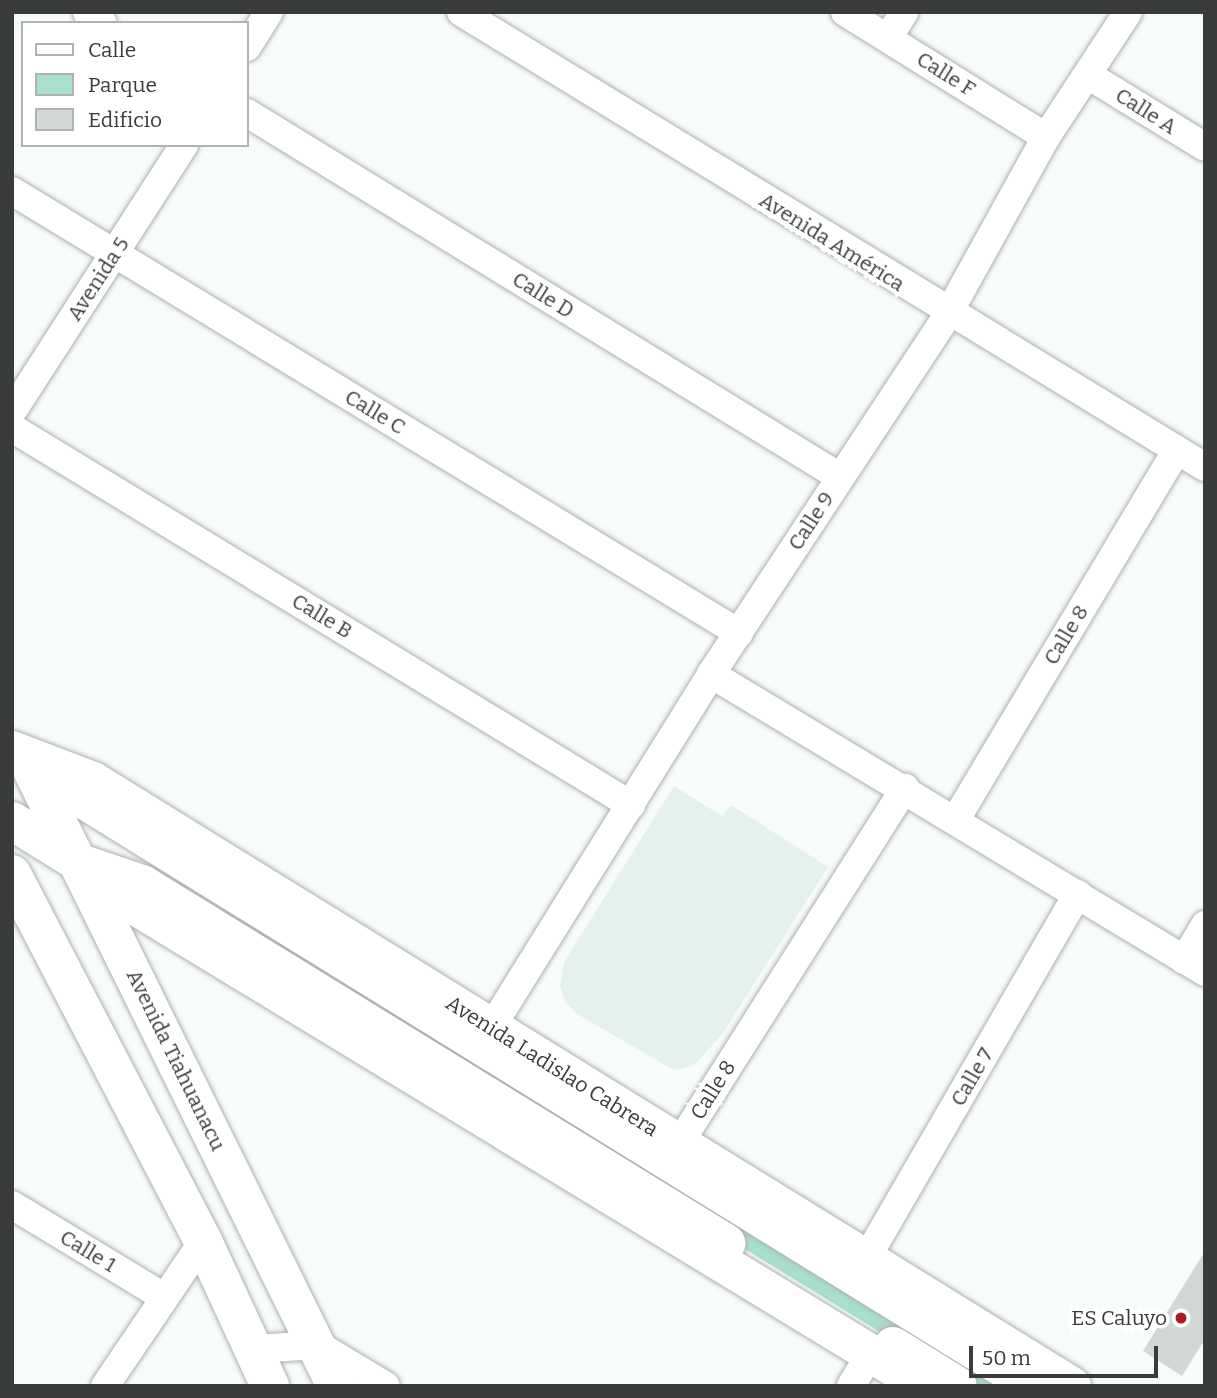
<!DOCTYPE html>
<html>
<head>
<meta charset="utf-8">
<style>
	body { margin:0 }
	#map { position:relative; width:1217px; height:1398px; overflow:hidden; background:#f7fbfa; font-family:Bitter,serif }
	div>[style] { position:absolute }
	.built>* { inset:0; background:#e5f1ed }
	.green>* { inset:0; background:#a8dfcf }
	.building>* { inset:0; background:#d3d7d6 }
	.roads { filter:drop-shadow(0 0 2px #adb1b0) drop-shadow(0 0 2px #adb1b0) }
	.street>* { height:28px; margin:-14px; padding:0 14px; transform-origin:14px; border-radius:14px; background:#fff }
	.secondary>* { height:38px; margin:-19px; padding:0 19px; transform-origin:19px; border-radius:19px; background:#fff }
	.primary>* { height:38px; margin:-19px; padding:0 19px; transform-origin:19px; border-radius:19px; background:#fff }
	.highway>* { height:38px; margin:-19px; padding:0 19px; transform-origin:19px; border-radius:19px; background:#fff }
	.dots>* { width:19px; height:19px; translate:-50% -50%; box-sizing:border-box; border:4px solid #fff; border-radius:50% }
	span { translate:-50% -50%; white-space:nowrap; text-align:center; line-height:1.15; -webkit-text-stroke:7px #fff; paint-order:stroke }
	.street-label { font-size:21px; color:#3a3c3b }
	.poi-label { font-size:21px; color:#3a3c3b }
	.right { translate:-100% -50%; text-align:right }
	.frame { position:absolute; inset:0; border:14px solid #3a3c3b; pointer-events:none }
	.legend { position:absolute; left:21px; top:21px; width:228px; height:126px; box-sizing:border-box; background:#fff; border:2px solid #b0b1b1; margin:0; padding:9px 12px; list-style:none; font-size:21px; color:#3a3c3b }
	.legend li { display:flex; align-items:center; gap:14px; height:35px }
	.legend b { width:35px; border:2px solid #b0b1b1 }
	.scale { position:absolute; left:969px; top:1346px; width:189px; height:32px; box-sizing:border-box; border:4px solid #3a3c3b; border-top:0; padding-left:9px; font-size:21px; line-height:24px; white-space:nowrap; color:#3a3c3b; -webkit-text-stroke:5px #fff; paint-order:stroke }
</style>
</head>
<body>
<div id="map">
	<div class="built">
		<i style="clip-path:polygon(674px 786px,722px 816px,731px 805px,828px 867px,721px 1036px,693px 1066px,674px 1070px,577px 1014px,565px 1002px,560px 986px,564px 962px)"></i>
	</div>
	<div class="green">
		<i style="clip-path:polygon(227px 901px,1013px 1386px,968px 1386px,214px 923px)"></i>
	</div>
	<div class="building">
		<i style="clip-path:polygon(1205px 1251px,1205px 1339px,1182px 1376px,1143px 1351px)"></i>
	</div>
	<div class="roads">
		<div class="street">
			<i style="left:87px;top:12px;width:19px;rotate:35deg"></i>
			<i style="left:461px;top:12px;width:872px;rotate:31.45deg"></i>
			<i style="left:845px;top:12px;width:237px;rotate:31.9deg"></i>
			<i style="left:888px;top:38px;width:31px;rotate:-58deg"></i>
			<i style="left:247px;top:47px;width:41px;rotate:-57.8deg"></i>
			<i style="left:1088px;top:75px;width:137px;rotate:31.6deg"></i>
			<i style="left:247px;top:113px;width:696px;rotate:31.54deg"></i>
			<i style="left:12px;top:191px;width:851px;rotate:31.3deg"></i>
			<i style="left:12px;top:412px;width:318px;rotate:-57.2deg"></i>
			<i style="left:12px;top:428px;width:725px;rotate:31.34deg"></i>
			<i style="left:711px;top:674px;width:577px;rotate:31.1deg"></i>
			<i style="left:956px;top:819px;width:430px;rotate:-59.1deg"></i>
			<i style="left:1184px;top:960px;width:41px;rotate:-59deg"></i>
			<i style="left:491px;top:1028px;width:417px;rotate:-58.1deg"></i>
			<i style="left:711px;top:674px;width:431px;rotate:-56.6deg"></i>
			<i style="left:948px;top:314px;width:202px;rotate:-61deg"></i>
			<i style="left:1046px;top:137px;width:149px;rotate:-56.7deg"></i>
			<i style="left:679px;top:1144px;width:422px;rotate:-57.6deg"></i>
			<i style="left:12px;top:1205px;width:178px;rotate:31.2deg"></i>
			<i style="left:866px;top:1259px;width:422px;rotate:-59.9deg"></i>
			<i style="left:254px;top:1349px;width:64px;rotate:-3.6deg"></i>
			<i style="left:318px;top:1345px;width:79px;rotate:31.1deg"></i>
			<i style="left:105px;top:1386px;width:175px;rotate:-55.9deg"></i>
			<i style="left:851px;top:1386px;width:39px;rotate:-59deg"></i>
		</div>
		<div class="secondary">
			<i style="left:26px;top:758px;width:700px;rotate:63.73deg"></i>
			<i style="left:12px;top:874px;width:414px;rotate:62.5deg"></i>
			<i style="left:203px;top:1241px;width:160px;rotate:65.2deg"></i>
		</div>
		<div class="primary">
			<i style="left:35px;top:765px;width:62px;rotate:35.2deg"></i>
			<i style="left:86px;top:801px;width:1112px;rotate:31.73deg"></i>
			<i style="left:86px;top:865px;width:59px;rotate:18.7deg"></i>
			<i style="left:142px;top:884px;width:686px;rotate:31.58deg"></i>
			<i style="left:893px;top:1346px;width:76px;rotate:31.6deg"></i>
		</div>
		<div class="highway">
			<i style="left:12px;top:750px;width:87px;rotate:20.9deg"></i>
			<i style="left:93px;top:781px;width:1151px;rotate:31.72deg"></i>
			<i style="left:12px;top:821px;width:78px;rotate:31.8deg"></i>
			<i style="left:78px;top:862px;width:68px;rotate:37.9deg"></i>
			<i style="left:132px;top:904px;width:927px;rotate:31.32deg"></i>
		</div>
	</div>
	<div class="dots">
		<i style="left:1181px;top:1318px;background:#ad1a24"></i>
	</div>
	<div class="street-label">
		<span style="left:946px;top:74px;rotate:32deg">Calle F</span>
		<span style="left:1146px;top:111px;rotate:32deg">Calle A</span>
		<span style="left:832px;top:242px;rotate:32deg">Avenida América</span>
		<span style="left:98px;top:279px;rotate:-57deg">Avenida 5</span>
		<span style="left:543px;top:295px;rotate:32deg">Calle D</span>
		<span style="left:375px;top:412px;rotate:31deg">Calle C</span>
		<span style="left:811px;top:521px;rotate:-57deg">Calle 9</span>
		<span style="left:322px;top:616px;rotate:31deg">Calle B</span>
		<span style="left:1066px;top:635px;rotate:-59deg">Calle 8</span>
		<span style="left:176px;top:1060px;rotate:64deg">Avenida Tiahuanacu</span>
		<span style="left:552px;top:1066px;rotate:32deg">Avenida Ladislao Cabrera</span>
		<span style="left:972px;top:1077px;rotate:-60deg">Calle 7</span>
		<span style="left:713px;top:1090px;rotate:-58deg">Calle 8</span>
		<span style="left:88px;top:1251px;rotate:31deg">Calle 1</span>
	</div>
	<div class="poi-label">
		<span class="right" style="left:1167px;top:1318px">ES Caluyo</span>
	</div>
	<div class="frame"></div>
	<ul class="legend">
	<li><b style="height:9px;background:#fff"></b>Calle</li>
	<li><b style="height:19px;background:#a8dfcf"></b>Parque</li>
	<li><b style="height:19px;background:#d3d7d6"></b>Edificio</li>
	</ul>
	<div class="scale">50 m</div>
</div>
</body>
</html>
